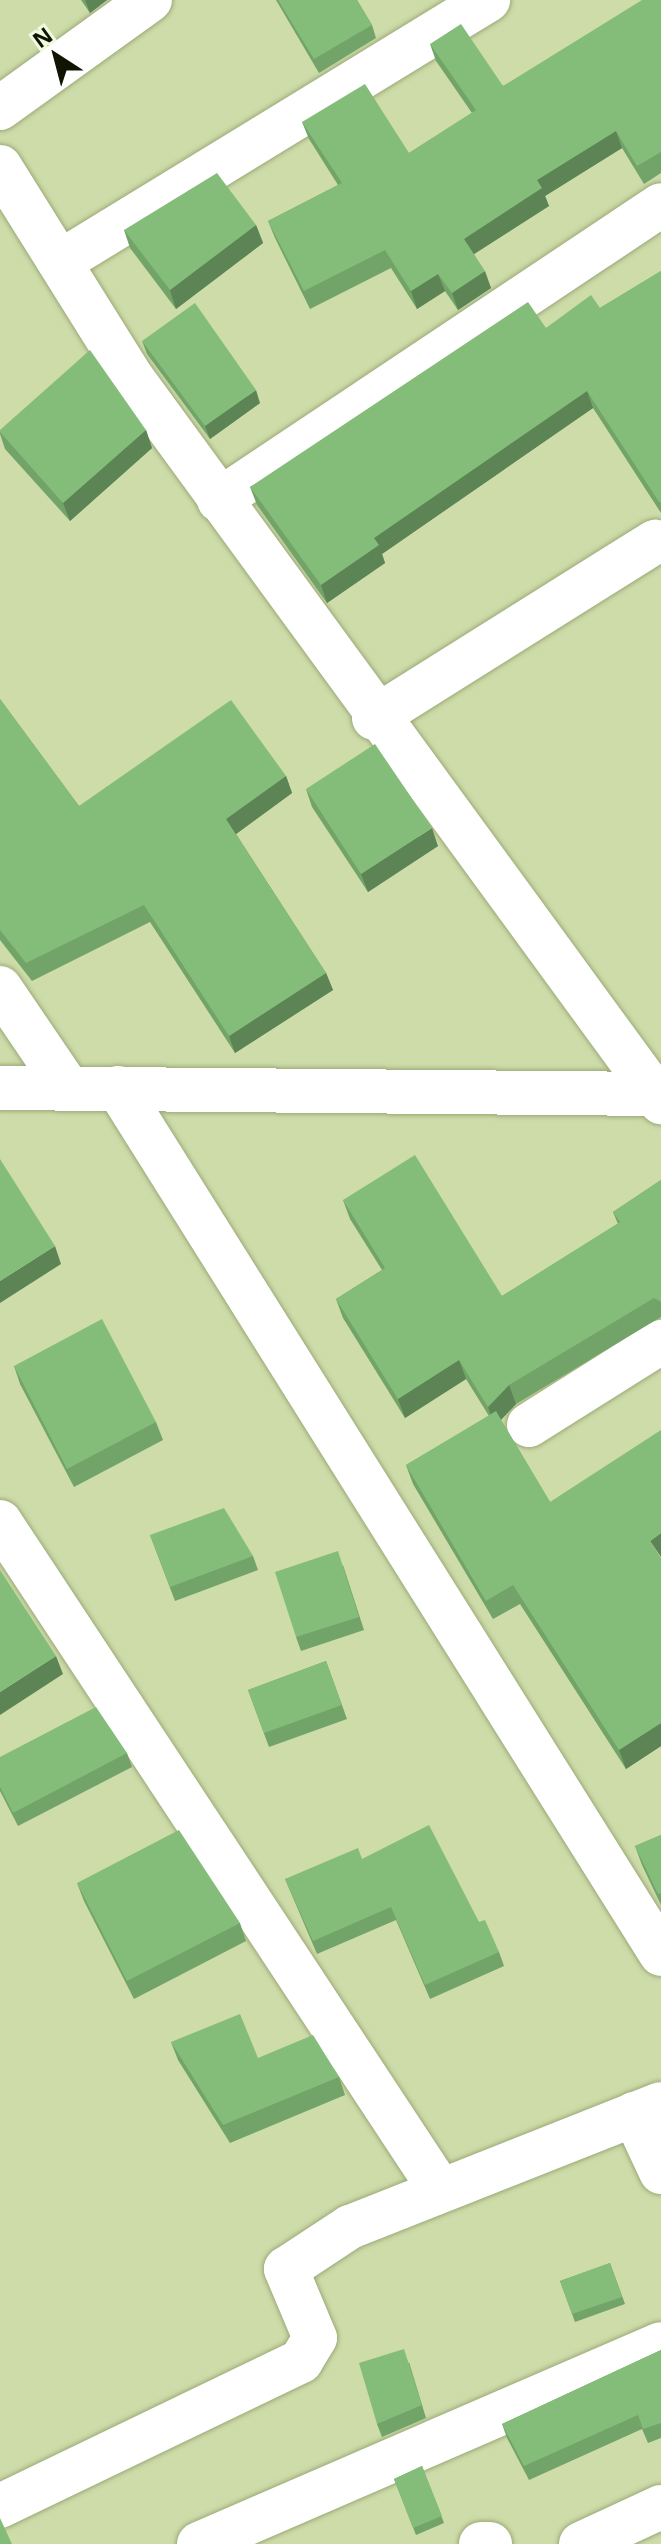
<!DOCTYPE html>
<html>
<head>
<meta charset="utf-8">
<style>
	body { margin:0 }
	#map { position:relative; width:661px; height:2544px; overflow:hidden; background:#cddca9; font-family:"Open Sans",sans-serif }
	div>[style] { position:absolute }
	.roads { filter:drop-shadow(0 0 2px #9ba978) drop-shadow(0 0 2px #9ba978) }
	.minor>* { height:44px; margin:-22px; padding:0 22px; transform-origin:22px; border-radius:22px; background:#fff }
	.wall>* { inset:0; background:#72a368 }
	.shaded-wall>* { inset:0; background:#5c8455 }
	.building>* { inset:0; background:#84bd79 }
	span { translate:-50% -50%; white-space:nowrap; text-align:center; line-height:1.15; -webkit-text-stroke:8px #f1f9df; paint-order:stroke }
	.north { position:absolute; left:16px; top:16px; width:80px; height:80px; -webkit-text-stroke:6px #f1f9df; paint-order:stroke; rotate:324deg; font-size:22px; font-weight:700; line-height:32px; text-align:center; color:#0f1403 }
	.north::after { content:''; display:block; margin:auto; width:28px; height:36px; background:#0f1403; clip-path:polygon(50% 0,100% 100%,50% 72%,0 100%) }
</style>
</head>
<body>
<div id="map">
	<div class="roads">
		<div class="minor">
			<i style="left:0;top:108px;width:185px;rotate:-35.8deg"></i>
			<i style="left:0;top:167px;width:249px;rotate:58deg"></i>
			<i style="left:132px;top:378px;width:897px;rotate:53.85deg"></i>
			<i style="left:60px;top:262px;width:502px;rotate:-31.47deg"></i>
			<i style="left:219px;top:500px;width:531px;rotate:-33.72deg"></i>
			<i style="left:374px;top:718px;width:332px;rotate:-32.1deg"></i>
			<i style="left:0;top:988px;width:121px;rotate:55.8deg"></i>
			<i style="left:0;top:1088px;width:661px;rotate:0.52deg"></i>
			<i style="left:118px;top:1088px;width:1022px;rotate:57.91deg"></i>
			<i style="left:529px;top:1425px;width:156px;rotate:-32.2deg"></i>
			<i style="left:0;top:1522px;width:798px;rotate:56.61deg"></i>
			<i style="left:634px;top:2114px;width:64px;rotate:65deg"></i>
			<i style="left:0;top:2506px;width:334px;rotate:-25.7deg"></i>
			<i style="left:301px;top:2361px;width:27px;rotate:-59deg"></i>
			<i style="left:315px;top:2338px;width:75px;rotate:-112.8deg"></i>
			<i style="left:286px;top:2269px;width:77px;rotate:-33.3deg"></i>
			<i style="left:350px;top:2227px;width:334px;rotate:-21.6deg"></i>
			<i style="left:199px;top:2544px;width:503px;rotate:-23.41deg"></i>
			<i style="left:481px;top:2544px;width:9px"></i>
			<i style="left:581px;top:2544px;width:88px;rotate:-24.8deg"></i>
		</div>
	</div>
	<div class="wall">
		<i style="clip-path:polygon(81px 0,107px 0,90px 13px)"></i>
		<i style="clip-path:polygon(276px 0,357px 0,372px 25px,376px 38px,319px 73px)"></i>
		<i style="clip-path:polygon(661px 0,661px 173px,644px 184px,622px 148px,545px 196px,549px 206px,474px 254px,491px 288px,458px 310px,445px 291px,417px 309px,391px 268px,310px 309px,275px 238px,268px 221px,338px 185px,309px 139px,302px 122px,409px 153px,472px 113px,436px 61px,430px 44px,503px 86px)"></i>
		<i style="clip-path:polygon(256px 225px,263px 243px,176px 309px,130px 248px,124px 230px)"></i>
		<i style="clip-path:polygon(661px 271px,661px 513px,593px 408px,382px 554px,385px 563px,327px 603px,257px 505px,250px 487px,546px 328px,600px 308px)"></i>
		<i style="clip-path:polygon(142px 341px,260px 403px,210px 439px,147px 354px)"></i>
		<i style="clip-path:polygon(0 430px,146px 430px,152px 448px,70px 521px,5px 449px,0 434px)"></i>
		<i style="clip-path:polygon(0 699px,79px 806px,286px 776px,292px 793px,236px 834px,326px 973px,333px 990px,235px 1053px,150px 922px,32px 981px,0 940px)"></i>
		<i style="clip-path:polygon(306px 789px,438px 846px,368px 892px,312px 807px)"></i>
		<i style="clip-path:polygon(661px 1180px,661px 1317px,516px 1404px,501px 1420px,550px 1502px,661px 1558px,661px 1746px,626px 1769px,520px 1604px,493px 1619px,413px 1484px,406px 1465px,489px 1416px,466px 1379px,405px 1418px,343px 1318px,336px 1299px,382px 1270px,350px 1219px,343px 1200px,502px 1296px,618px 1224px,613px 1212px)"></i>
		<i style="clip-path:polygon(14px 1366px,156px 1422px,163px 1440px,74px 1487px,20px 1384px)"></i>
		<i style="clip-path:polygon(150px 1535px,253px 1556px,258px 1570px,175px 1601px)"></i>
		<i style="clip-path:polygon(343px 1565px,364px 1630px,301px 1651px,296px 1637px)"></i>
		<i style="clip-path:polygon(326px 1661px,347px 1719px,269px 1747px,248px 1690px)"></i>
		<i style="clip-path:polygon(127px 1753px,132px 1767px,18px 1826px,0 1791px,0 1757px)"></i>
		<i style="clip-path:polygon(661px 1835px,661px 1905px,642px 1865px,635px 1846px)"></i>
		<i style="clip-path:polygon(362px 1859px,479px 1922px,499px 1952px,504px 1966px,430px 1999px,396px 1920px,317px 1954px,285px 1879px)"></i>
		<i style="clip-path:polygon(77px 1883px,240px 1923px,246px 1941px,134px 1999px,84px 1901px)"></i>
		<i style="clip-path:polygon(171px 2042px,258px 2058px,339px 2077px,345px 2095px,230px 2143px,178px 2060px)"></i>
		<i style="clip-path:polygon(610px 2263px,625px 2304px,575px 2322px,560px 2281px)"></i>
		<i style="clip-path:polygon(661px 2350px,661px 2438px,648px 2443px,642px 2429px,529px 2480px,507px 2438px,502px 2424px)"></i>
		<i style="clip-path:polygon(409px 2362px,426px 2418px,382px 2437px,377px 2424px)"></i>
		<i style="clip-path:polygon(422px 2466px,444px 2523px,416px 2535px,394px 2479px)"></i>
	</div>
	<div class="shaded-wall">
		<i style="clip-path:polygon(85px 0,107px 0,90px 13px)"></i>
		<i style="clip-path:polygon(616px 131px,622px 148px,545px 196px,549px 206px,471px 256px,464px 239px,537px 180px)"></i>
		<i style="clip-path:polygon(256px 225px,263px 243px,176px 309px,170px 290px)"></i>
		<i style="clip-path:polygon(485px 271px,491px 288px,458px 310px,452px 293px)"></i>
		<i style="clip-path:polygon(438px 274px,445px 291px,417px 309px,411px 291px)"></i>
		<i style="clip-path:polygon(256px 390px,260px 403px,210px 439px,205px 426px)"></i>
		<i style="clip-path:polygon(587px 391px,593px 408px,382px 554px,385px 563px,327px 603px,321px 585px,374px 538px)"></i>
		<i style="clip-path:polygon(146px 430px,152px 448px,70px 521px,63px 503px)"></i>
		<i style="clip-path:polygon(286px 776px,292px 793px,232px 837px,226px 819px)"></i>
		<i style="clip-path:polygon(432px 828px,438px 846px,368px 892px,361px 874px)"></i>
		<i style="clip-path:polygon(326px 973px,333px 990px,235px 1053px,229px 1036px)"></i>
		<i style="clip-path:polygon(55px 1246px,61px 1264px,0 1303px,0 1281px)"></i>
		<i style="clip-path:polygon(459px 1360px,466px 1379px,405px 1418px,398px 1399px)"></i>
		<i style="clip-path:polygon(509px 1385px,516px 1404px,495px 1426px,488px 1407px)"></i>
		<i style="clip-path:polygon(661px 1533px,661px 1557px,650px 1541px)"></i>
		<i style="clip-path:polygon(56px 1656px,63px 1674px,0 1715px,0 1692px)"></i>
		<i style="clip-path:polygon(661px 1723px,661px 1746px,626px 1769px,619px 1750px)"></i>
	</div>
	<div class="building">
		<i style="clip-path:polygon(278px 0,357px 0,372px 25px,314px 59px)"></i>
		<i style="clip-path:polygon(642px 0,661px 0,661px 152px,637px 166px,616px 131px,537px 180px,542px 188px,464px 239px,485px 271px,452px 293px,438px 274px,411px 291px,385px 250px,304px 291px,268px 221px,342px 183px,302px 122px,365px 84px,409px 153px,476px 110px,430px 44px,461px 24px,503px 86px)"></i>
		<i style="clip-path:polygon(217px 173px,256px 225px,170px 290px,124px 230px)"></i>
		<i style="clip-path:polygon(661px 271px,661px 502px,659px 502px,587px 391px,374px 538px,379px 545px,321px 585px,250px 487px,528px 302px,546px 328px,591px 295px,600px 308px)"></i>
		<i style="clip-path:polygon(195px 303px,256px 390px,205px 426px,142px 341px)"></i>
		<i style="clip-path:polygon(90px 350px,146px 430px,63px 503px,0 432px,0 430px)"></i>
		<i style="clip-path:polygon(0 699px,79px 806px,231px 700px,286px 776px,226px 819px,326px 973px,229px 1036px,144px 905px,26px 963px,0 930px)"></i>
		<i style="clip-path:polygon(375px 744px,432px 828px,361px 874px,306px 789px)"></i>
		<i style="clip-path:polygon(415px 1155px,502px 1296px,620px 1222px,613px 1212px,661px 1180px,661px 1302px,654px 1298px,509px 1385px,488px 1407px,459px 1360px,398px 1399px,336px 1299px,385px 1268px,343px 1200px)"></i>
		<i style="clip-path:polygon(0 1159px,55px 1246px,0 1281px)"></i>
		<i style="clip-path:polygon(102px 1319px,156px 1422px,67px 1469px,14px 1366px)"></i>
		<i style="clip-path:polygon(496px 1411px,550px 1502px,661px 1430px,661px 1533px,650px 1541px,661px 1558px,661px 1723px,619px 1750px,513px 1585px,486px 1601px,406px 1465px)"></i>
		<i style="clip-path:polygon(224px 1508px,253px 1556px,170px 1587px,150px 1535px)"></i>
		<i style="clip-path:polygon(338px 1551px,359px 1617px,296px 1637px,275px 1572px)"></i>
		<i style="clip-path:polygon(0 1570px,56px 1656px,0 1692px)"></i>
		<i style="clip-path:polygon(326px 1661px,342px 1705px,264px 1733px,248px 1690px)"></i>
		<i style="clip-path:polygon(96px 1707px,127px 1753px,13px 1813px,0 1787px,0 1757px)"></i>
		<i style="clip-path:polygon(429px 1825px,479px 1922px,485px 1920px,499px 1952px,425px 1985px,391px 1907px,313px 1941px,285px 1879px,358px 1848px,362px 1859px)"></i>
		<i style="clip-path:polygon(179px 1830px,240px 1923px,127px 1981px,77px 1883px)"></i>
		<i style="clip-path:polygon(661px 1835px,661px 1893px,658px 1894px,635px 1846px)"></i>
		<i style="clip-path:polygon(240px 2014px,258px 2058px,313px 2035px,339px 2077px,223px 2125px,171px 2042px)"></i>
		<i style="clip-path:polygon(610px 2263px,622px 2297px,572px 2314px,560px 2281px)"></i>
		<i style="clip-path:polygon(404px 2349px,422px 2405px,377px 2424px,359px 2363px)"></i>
		<i style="clip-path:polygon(661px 2350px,661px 2423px,643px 2429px,638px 2415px,524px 2466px,502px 2424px)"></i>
		<i style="clip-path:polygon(422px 2466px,442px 2516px,413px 2528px,394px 2479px)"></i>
		<i style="clip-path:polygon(0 2518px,12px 2544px,0 2544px)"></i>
	</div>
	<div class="north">N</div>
</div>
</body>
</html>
